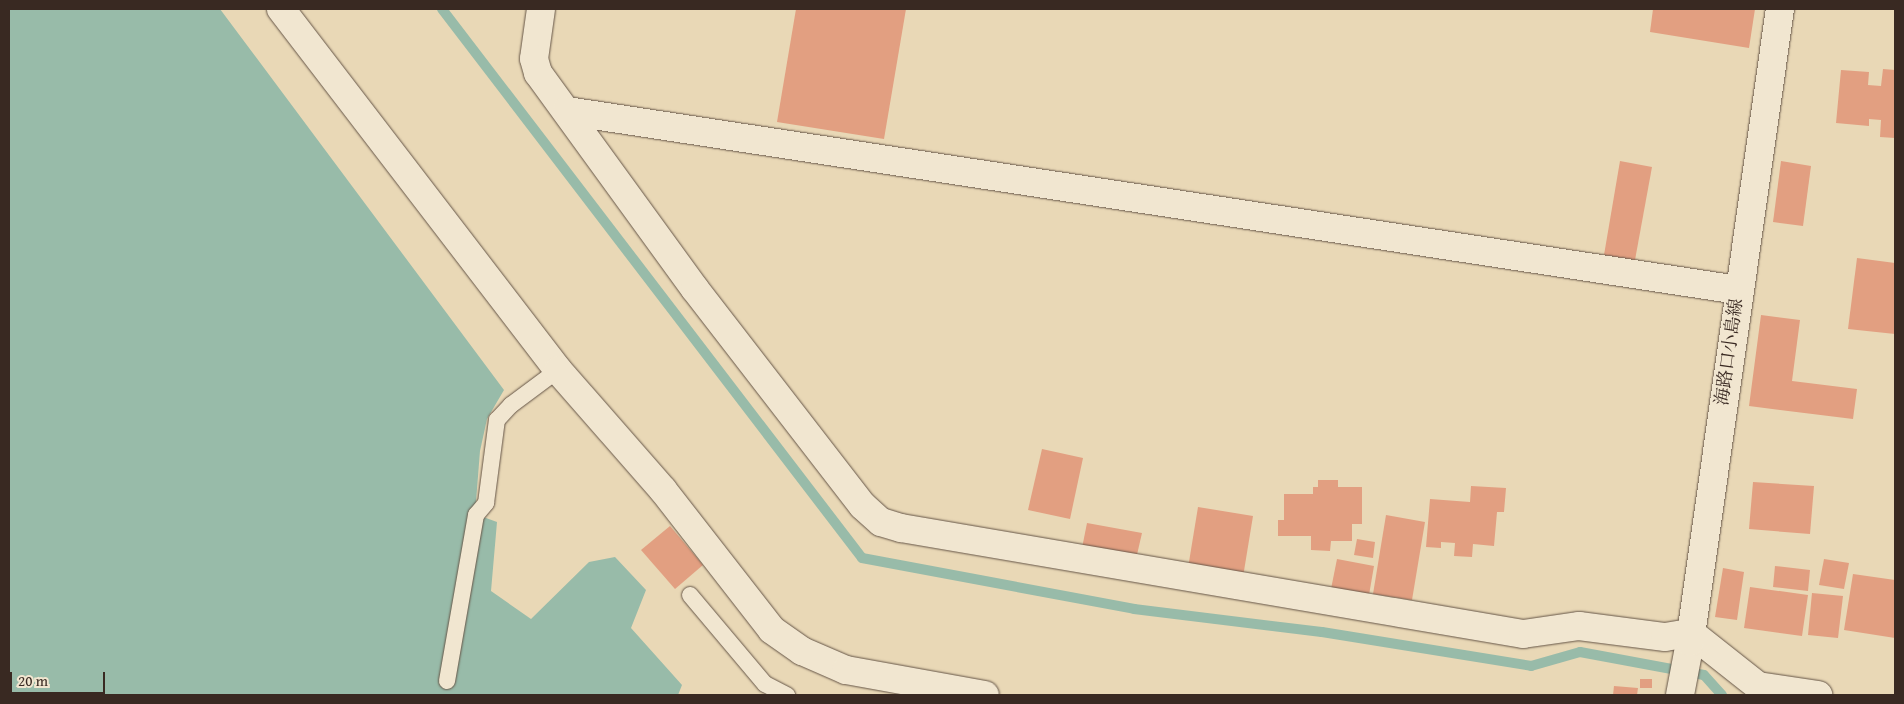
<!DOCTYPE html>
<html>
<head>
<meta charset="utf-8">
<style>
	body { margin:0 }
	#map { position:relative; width:1904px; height:704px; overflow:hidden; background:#e9d8b6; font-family:"Gentium Book Plus","Noto Serif JP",serif }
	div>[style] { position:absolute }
	.water>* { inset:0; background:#98bba9 }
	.stream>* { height:10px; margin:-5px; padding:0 5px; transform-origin:5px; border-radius:5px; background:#98bba9 }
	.building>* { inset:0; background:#e29f81 }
	.roads { filter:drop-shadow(0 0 1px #655547) drop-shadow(0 0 1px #655547) }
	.service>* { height:16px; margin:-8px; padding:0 8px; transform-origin:8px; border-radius:8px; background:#f1e6d0 }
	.minor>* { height:28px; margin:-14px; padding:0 14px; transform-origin:14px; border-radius:14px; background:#f1e6d0 }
	.secondary>* { height:28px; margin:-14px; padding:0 14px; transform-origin:14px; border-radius:14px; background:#f1e6d0 }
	span { translate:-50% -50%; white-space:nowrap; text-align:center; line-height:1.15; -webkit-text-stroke:4px #f1e6d0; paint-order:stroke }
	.street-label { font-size:18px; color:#392922 }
	.frame { position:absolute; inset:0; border:10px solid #392922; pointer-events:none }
	.scale { position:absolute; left:10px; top:672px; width:95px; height:22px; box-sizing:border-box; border:2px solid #392922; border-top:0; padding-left:6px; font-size:15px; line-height:18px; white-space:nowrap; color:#392922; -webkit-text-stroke:4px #f1e6d0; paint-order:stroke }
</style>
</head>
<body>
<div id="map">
	<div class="water">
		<i style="clip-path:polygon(9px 9px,220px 9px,504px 390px,487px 419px,480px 451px,475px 514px,497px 522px,491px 591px,531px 619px,589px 562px,615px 557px,646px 590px,631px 628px,682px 685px,678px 695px,9px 695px)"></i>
	</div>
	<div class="stream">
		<i style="left:442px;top:9px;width:691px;rotate:52.58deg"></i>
		<i style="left:862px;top:558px;width:277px;rotate:10.6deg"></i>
		<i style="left:1134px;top:609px;width:189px;rotate:7deg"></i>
		<i style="left:1322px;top:632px;width:212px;rotate:9.2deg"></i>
		<i style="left:1531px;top:666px;width:51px;rotate:-15.9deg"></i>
		<i style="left:1580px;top:652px;width:126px;rotate:10.5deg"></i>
		<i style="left:1704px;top:675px;width:27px;rotate:48deg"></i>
	</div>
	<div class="building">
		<i style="clip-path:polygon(796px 9px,906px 9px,884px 139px,777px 122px)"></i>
		<i style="clip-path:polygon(1653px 9px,1755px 9px,1749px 48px,1650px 32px)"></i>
		<i style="clip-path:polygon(1883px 69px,1895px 70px,1895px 138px,1880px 137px,1881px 120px,1869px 119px,1869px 126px,1836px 123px,1841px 70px,1869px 72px,1868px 85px,1881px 86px)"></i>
		<i style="clip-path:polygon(1620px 161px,1652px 167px,1635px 260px,1604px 255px)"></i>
		<i style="clip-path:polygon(1781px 161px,1811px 166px,1803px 226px,1773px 222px)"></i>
		<i style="clip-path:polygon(1857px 258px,1895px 263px,1895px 334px,1848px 329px)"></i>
		<i style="clip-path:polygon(1761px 315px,1800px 320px,1792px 381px,1857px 389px,1853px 419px,1749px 406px)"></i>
		<i style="clip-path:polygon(1042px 449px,1083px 458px,1070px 519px,1028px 510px)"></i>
		<i style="clip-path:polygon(1318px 480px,1338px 480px,1338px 487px,1362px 487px,1362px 524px,1352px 524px,1352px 541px,1331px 541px,1330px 551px,1311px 550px,1311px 536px,1278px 536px,1278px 520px,1284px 520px,1284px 494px,1313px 494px,1313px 487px,1318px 487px)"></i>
		<i style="clip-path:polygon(1753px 482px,1814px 486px,1810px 534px,1749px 529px)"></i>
		<i style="clip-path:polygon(1471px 486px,1506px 488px,1504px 512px,1497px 512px,1494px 546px,1473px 544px,1472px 557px,1454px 556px,1455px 543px,1441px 542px,1441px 548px,1426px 547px,1430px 499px,1470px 502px)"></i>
		<i style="clip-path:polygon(1198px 507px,1253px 516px,1243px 577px,1188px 568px)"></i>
		<i style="clip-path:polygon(1386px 515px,1425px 522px,1412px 600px,1373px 594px)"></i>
		<i style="clip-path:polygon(1087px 523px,1142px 533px,1136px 559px,1082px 548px)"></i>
		<i style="clip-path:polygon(670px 526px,703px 565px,675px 589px,641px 550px)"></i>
		<i style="clip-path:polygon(1357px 539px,1375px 542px,1373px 558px,1354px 555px)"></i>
		<i style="clip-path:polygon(1337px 559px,1374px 566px,1369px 595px,1331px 589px)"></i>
		<i style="clip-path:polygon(1824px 559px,1849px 563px,1844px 589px,1819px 585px)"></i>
		<i style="clip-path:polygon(1775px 566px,1810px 570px,1808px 591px,1773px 587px)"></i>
		<i style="clip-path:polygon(1723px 568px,1744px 572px,1737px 620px,1715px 617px)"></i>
		<i style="clip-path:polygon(1853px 574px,1895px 580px,1895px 638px,1844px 630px)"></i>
		<i style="clip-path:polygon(1750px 587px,1808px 595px,1802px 636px,1744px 628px)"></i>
		<i style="clip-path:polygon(1812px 593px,1843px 596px,1838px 638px,1808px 635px)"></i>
		<i style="clip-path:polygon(1640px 679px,1652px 679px,1652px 688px,1640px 688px)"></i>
		<i style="clip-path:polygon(1614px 686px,1638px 688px,1637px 695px,1613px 695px)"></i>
	</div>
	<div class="roads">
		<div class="service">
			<i style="left:690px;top:595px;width:116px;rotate:49.9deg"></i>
			<i style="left:765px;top:684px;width:25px;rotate:27deg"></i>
			<i style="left:447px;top:681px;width:169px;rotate:-80.1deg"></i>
			<i style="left:476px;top:515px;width:16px;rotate:-50deg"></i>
			<i style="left:486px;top:503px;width:84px;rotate:-82.5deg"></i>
			<i style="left:497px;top:420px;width:21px;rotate:-47deg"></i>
			<i style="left:511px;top:405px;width:59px;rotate:-36.7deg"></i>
		</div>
		<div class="minor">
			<i style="left:281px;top:9px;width:455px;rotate:52.5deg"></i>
			<i style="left:558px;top:370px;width:159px;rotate:48.8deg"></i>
			<i style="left:663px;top:490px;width:177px;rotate:52.1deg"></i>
			<i style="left:772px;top:630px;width:37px;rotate:35deg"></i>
			<i style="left:802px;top:651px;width:48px;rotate:23.4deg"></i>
			<i style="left:846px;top:670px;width:141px;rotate:10.2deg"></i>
			<i style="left:541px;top:9px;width:50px;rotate:98deg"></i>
			<i style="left:534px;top:59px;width:15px;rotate:74deg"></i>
			<i style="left:538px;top:73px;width:267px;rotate:54deg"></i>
			<i style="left:695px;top:289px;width:274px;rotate:52.3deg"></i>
			<i style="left:863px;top:506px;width:24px;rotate:42deg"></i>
			<i style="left:881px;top:522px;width:21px;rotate:17deg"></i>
			<i style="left:901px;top:528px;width:631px;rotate:9.67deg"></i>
			<i style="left:1523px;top:634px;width:57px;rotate:-8.1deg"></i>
			<i style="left:1579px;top:626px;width:87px;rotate:7.3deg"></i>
			<i style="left:1665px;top:637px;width:26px;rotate:-9deg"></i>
			<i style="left:1691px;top:633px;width:85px;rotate:38.3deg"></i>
			<i style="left:1758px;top:686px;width:61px;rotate:8.5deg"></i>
			<i style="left:567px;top:111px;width:1185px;rotate:8.69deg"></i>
		</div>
		<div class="secondary">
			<i style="left:1680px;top:695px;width:54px;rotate:-79.3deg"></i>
			<i style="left:1690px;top:642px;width:639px;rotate:-81.91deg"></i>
		</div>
	</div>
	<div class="street-label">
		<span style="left:1729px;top:352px;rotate:-82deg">海路口小島線</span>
	</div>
	<div class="frame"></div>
	<div class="scale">20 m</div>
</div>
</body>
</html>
